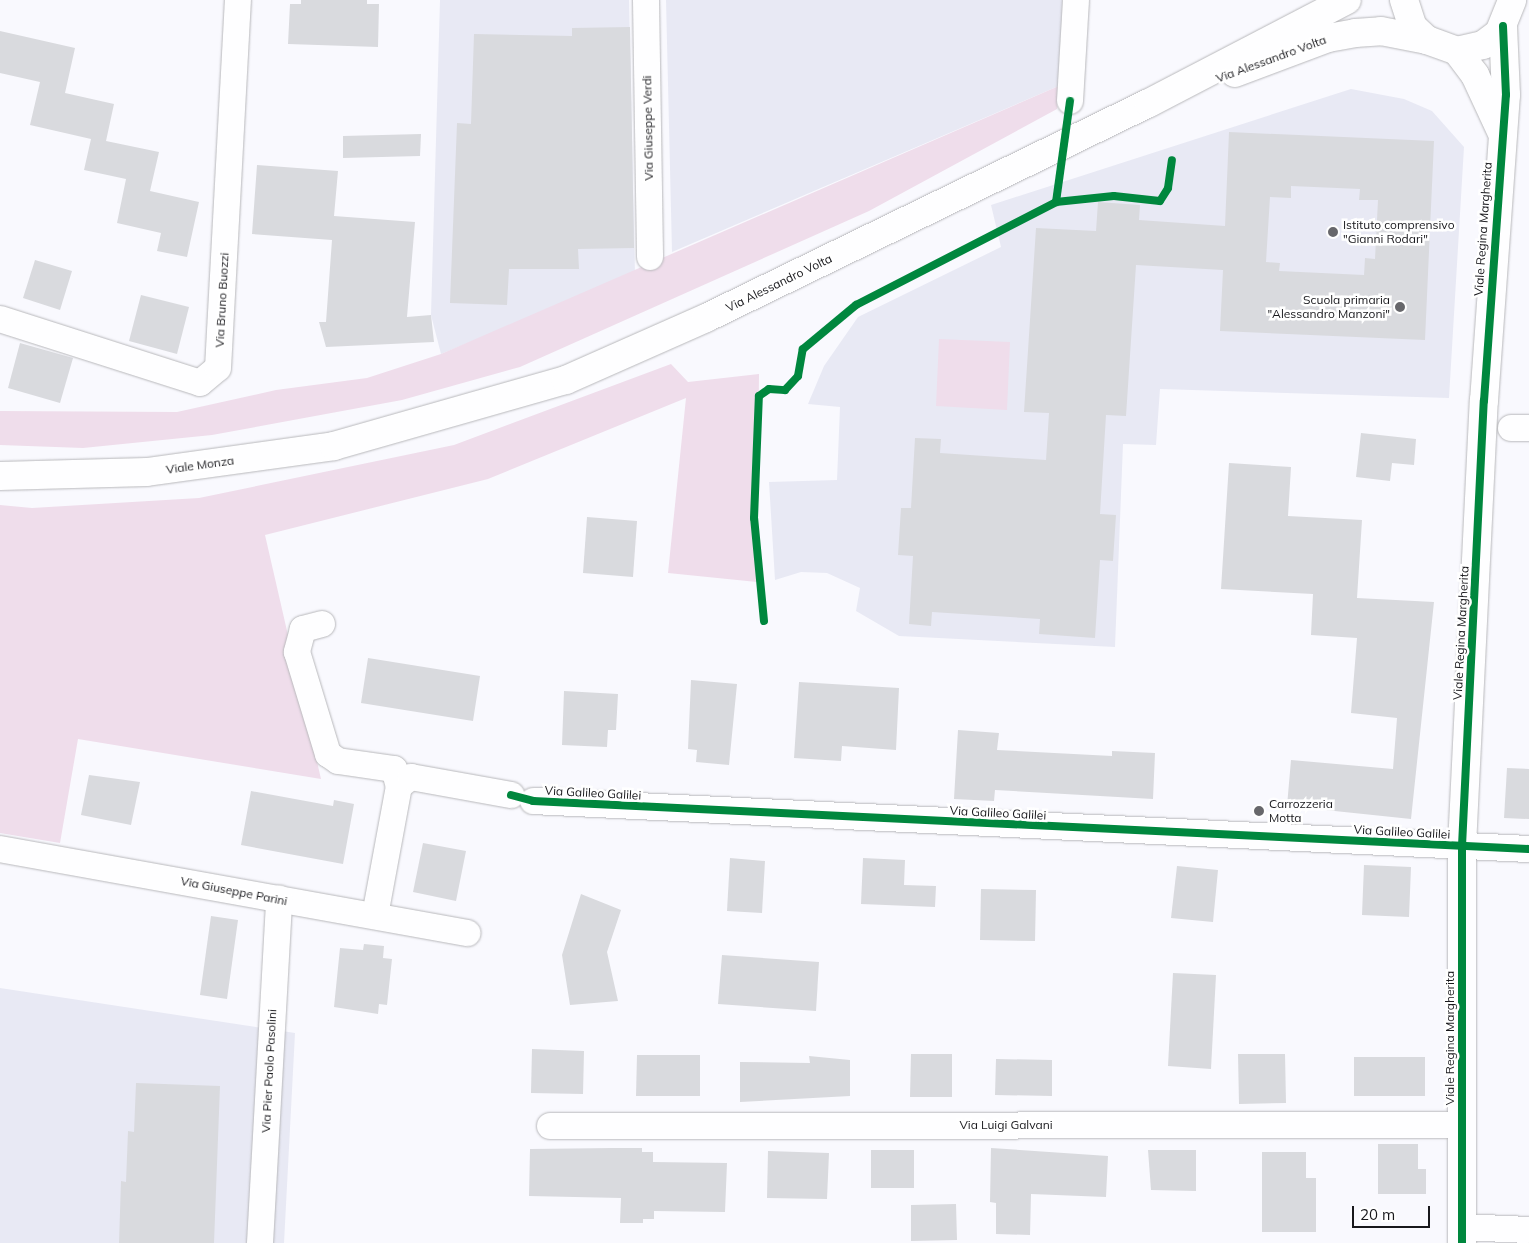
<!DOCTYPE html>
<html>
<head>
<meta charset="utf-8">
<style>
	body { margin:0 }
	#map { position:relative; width:1529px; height:1243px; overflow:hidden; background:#f9f9fe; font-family:Mulish,sans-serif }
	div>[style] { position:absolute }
	.built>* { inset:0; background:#e8e9f4 }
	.green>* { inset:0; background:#efddeb }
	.building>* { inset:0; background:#d9dade }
	.roads { filter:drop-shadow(0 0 1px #b8b8bb) drop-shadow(0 0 1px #b8b8bb) }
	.minor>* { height:26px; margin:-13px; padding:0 13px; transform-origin:13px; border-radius:13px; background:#fefeff }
	.tertiary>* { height:28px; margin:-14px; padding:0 14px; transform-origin:14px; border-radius:14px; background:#fefeff }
	.secondary>* { height:28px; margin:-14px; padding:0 14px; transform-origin:14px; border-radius:14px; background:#fefeff }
	.cycleway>* { height:8px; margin:-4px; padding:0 4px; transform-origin:4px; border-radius:4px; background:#00873e }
	.dots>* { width:14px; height:14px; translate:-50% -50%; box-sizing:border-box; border:2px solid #fff; border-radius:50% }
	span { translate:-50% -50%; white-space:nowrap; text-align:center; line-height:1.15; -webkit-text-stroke:5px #fff; paint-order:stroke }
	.street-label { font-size:12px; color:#18181c }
	.poi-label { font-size:12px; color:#18181c }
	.left { translate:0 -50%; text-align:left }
	.right { translate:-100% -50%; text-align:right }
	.scale { position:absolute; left:1352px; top:1206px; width:78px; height:22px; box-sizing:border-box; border:2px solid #18181c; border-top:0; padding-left:6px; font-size:15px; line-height:18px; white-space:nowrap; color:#18181c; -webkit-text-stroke:4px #fff; paint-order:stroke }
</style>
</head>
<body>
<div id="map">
	<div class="built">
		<i style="clip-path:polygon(440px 0,629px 0,635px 274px,441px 354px,431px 315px)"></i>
		<i style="clip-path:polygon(666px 0,1062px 0,1061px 85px,672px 252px)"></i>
		<i style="clip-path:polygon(1351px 89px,1404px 99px,1432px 111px,1464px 147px,1449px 398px,1160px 389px,1156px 445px,1123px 444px,1115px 647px,899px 636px,856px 611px,860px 588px,827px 573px,801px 572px,775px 580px,769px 482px,837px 480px,840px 407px,808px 404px,824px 366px,858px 317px,1001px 247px,991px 205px)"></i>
		<i style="clip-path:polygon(0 988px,295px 1033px,284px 1243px,0 1243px)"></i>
	</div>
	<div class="green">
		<i style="clip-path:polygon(1061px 85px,1057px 109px,869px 211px,520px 367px,402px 400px,212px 435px,83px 448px,0 445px,0 411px,177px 412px,276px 390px,367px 378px,441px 354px)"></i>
		<i style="clip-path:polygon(939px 339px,1010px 342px,1007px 410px,936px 406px)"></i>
		<i style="clip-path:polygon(671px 364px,688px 382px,759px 374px,757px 582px,668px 573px,686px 398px,488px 479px,265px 535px,321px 779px,78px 739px,60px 843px,0 833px,0 505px,32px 508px,199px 498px,454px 445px)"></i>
	</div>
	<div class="building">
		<i style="clip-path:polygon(301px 0,367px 0,367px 4px,379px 4px,378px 47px,288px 44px,290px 4px,301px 4px)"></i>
		<i style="clip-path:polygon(630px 27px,634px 248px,578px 249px,579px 269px,509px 269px,507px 305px,450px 303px,457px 123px,471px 124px,474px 34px,572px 36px,572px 28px)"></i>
		<i style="clip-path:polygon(0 31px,75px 48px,65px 93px,114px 104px,106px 141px,159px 152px,150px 191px,199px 202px,187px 257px,157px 251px,161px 233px,117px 223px,126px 179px,84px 170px,91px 139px,30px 125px,40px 82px,0 73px)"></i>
		<i style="clip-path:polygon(evenodd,1229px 132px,1434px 141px,1425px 340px,1220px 331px,1223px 270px,1136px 265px,1126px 416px,1106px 415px,1100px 514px,1116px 515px,1113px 561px,1100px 560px,1095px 638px,1039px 634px,1040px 619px,932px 612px,931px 626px,909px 624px,913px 556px,898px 555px,901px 508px,911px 508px,915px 438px,941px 439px,940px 453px,1046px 460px,1049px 413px,1024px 412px,1036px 228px,1096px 231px,1098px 202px,1140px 205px,1139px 220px,1225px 226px,1229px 132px,1291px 186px,1360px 189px,1359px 200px,1378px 200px,1375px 259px,1365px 258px,1364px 275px,1279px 271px,1280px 263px,1266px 262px,1270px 197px,1291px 198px,1291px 186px)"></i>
		<i style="clip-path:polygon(421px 134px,420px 156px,343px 158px,343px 136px)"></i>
		<i style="clip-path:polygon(257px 165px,338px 171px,334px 216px,415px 222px,407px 317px,431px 315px,434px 342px,326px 347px,319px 322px,326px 322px,332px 240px,252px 234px)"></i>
		<i style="clip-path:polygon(35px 260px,72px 271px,60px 310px,23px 298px)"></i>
		<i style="clip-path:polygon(141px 295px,189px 307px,177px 354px,129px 341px)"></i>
		<i style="clip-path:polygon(20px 343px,73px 358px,60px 403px,8px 388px)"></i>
		<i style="clip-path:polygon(1361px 433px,1416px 439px,1414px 465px,1392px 463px,1390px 481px,1356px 477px)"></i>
		<i style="clip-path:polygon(1229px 463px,1291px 467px,1288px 516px,1362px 520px,1357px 598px,1434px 602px,1411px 819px,1287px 806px,1291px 760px,1393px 769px,1397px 718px,1351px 713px,1357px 638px,1311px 635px,1313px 594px,1221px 589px)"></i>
		<i style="clip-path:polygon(587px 517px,637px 521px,633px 577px,583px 573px)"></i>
		<i style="clip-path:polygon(368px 658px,480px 676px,473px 721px,361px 703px)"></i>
		<i style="clip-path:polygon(691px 680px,737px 684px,729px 765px,696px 762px,697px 750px,688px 749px)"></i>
		<i style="clip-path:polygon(799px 682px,899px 688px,896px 750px,842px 746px,841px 761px,794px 758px)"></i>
		<i style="clip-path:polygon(564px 691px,618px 694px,616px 730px,608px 730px,607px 747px,562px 745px)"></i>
		<i style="clip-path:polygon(958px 730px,999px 733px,997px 750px,1112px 756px,1112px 751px,1155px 753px,1153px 799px,995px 790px,994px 801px,954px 799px)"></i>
		<i style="clip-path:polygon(1507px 768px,1529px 769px,1529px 819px,1504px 818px)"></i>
		<i style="clip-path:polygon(89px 775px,140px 782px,131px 825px,81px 815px)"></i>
		<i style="clip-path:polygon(251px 791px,333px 806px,334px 800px,354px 804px,343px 864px,241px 845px)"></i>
		<i style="clip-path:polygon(423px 843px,466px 851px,456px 901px,413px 892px)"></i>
		<i style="clip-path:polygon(730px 858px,765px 861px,762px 913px,727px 911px)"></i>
		<i style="clip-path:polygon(863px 858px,905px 860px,904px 885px,936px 886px,935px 907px,861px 904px)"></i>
		<i style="clip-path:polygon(1364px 865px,1411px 867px,1409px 917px,1362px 915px)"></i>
		<i style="clip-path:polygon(1177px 866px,1218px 870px,1213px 922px,1171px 918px)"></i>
		<i style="clip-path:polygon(981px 889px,1036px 890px,1035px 941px,980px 940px)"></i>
		<i style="clip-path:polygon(581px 894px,621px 910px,607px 952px,618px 1001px,570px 1005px,562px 955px)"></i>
		<i style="clip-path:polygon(211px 916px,238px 920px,227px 999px,200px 995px)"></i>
		<i style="clip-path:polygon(364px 944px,384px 946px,383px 958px,392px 959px,387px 1005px,379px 1004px,378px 1014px,334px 1007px,340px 948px,363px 950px)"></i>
		<i style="clip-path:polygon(722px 955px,819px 962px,816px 1011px,718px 1004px)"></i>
		<i style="clip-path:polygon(1173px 973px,1216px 975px,1211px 1069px,1168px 1066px)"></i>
		<i style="clip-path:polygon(532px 1049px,584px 1051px,583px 1094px,531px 1093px)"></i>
		<i style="clip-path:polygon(911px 1054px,952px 1054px,952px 1097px,910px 1097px)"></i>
		<i style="clip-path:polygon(1238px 1054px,1285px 1054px,1286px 1103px,1239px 1104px)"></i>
		<i style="clip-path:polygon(637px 1055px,700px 1055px,700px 1096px,636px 1096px)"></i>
		<i style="clip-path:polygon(809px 1056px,850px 1060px,850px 1096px,740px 1102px,740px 1062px,810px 1063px)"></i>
		<i style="clip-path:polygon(1354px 1057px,1425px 1057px,1425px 1096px,1354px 1096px)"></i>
		<i style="clip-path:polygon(996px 1059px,1052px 1060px,1052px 1096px,995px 1095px)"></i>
		<i style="clip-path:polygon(136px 1083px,220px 1086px,214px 1243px,119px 1243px,121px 1181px,126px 1182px,128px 1131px,134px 1132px)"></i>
		<i style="clip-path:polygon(1378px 1144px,1418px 1144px,1418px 1169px,1426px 1169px,1426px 1194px,1378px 1194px)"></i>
		<i style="clip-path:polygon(613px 1148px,642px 1148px,642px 1152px,653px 1152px,653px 1162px,727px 1163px,725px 1212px,654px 1211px,654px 1219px,643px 1219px,643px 1223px,620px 1223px,621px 1198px,529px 1196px,530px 1149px)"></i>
		<i style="clip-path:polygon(991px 1148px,1108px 1156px,1106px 1197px,1031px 1194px,1030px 1235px,996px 1234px,996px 1203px,990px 1202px)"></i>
		<i style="clip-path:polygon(871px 1150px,914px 1150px,914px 1188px,871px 1188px)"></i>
		<i style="clip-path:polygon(1148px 1150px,1196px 1150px,1196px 1191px,1151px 1190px)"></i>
		<i style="clip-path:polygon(768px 1151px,829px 1153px,827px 1199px,767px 1198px)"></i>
		<i style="clip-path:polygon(1262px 1152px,1306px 1152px,1306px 1178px,1316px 1178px,1316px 1232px,1262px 1232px)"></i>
		<i style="clip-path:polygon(956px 1204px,957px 1240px,911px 1241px,911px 1205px)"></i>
	</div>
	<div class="roads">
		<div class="minor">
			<i style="left:646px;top:0;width:257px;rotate:89.1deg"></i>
			<i style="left:1070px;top:101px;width:101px;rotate:-86.6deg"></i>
			<i style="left:0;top:319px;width:210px;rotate:17.7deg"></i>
			<i style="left:200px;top:383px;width:23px;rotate:-40deg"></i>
			<i style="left:218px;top:368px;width:369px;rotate:-86.9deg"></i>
			<i style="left:1511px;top:428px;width:18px"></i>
			<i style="left:322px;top:624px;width:20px;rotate:165deg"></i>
			<i style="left:303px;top:629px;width:24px;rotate:105deg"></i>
			<i style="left:297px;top:652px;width:107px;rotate:73.1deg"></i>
			<i style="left:328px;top:754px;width:12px;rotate:35deg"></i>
			<i style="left:338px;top:761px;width:57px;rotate:8.1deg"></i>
			<i style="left:394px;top:769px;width:18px;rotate:74deg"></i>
			<i style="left:399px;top:786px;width:132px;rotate:100.5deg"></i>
			<i style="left:399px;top:786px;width:15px;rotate:-37deg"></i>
			<i style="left:411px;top:777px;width:102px;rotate:10.2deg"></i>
			<i style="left:533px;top:801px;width:997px;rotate:2.76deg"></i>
			<i style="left:0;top:849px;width:475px;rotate:10.2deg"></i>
			<i style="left:550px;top:1126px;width:912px;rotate:-0.06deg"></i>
			<i style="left:1462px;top:1227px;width:67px;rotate:2.6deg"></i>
			<i style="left:260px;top:1243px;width:345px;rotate:-86.8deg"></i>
		</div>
		<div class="tertiary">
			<i style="left:1457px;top:51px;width:30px;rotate:53deg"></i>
			<i style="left:1475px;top:75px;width:62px;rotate:65.1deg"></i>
			<i style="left:1462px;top:1243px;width:397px;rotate:-90deg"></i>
			<i style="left:1462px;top:846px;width:446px;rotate:-87.2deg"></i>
			<i style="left:1484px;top:401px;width:307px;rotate:-85.9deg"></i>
			<i style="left:1506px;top:95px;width:69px;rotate:-92.5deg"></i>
		</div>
		<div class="secondary">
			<i style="left:1404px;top:0;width:28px;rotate:72deg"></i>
			<i style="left:1413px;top:27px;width:19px;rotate:43deg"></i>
			<i style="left:1427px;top:40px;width:32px;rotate:20deg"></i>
			<i style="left:1457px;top:51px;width:27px;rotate:-13deg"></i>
			<i style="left:1483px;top:45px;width:20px;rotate:-37deg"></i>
			<i style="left:1499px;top:33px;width:35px;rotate:-68deg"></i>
			<i style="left:1235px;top:73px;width:99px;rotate:-20.6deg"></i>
			<i style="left:1328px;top:38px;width:27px;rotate:-10deg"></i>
			<i style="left:1355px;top:33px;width:26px;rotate:-4deg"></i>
			<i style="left:1381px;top:31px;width:47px;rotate:11.1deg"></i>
			<i style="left:0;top:476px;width:147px;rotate:-1.6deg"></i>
			<i style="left:147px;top:472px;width:189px;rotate:-7.9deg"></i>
			<i style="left:334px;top:446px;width:241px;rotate:-15.9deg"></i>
			<i style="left:566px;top:380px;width:153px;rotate:-23.9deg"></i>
			<i style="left:706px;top:318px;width:492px;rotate:-25.9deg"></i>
			<i style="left:1149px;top:103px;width:223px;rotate:-27.5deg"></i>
		</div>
	</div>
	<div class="cycleway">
		<i style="left:1056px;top:202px;width:58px;rotate:-5.9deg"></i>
		<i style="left:1114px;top:196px;width:46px;rotate:6.2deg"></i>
		<i style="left:1160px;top:201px;width:15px;rotate:-58deg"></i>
		<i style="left:1168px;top:188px;width:28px;rotate:-82deg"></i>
		<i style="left:764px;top:621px;width:103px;rotate:-95.5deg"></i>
		<i style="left:754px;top:518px;width:122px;rotate:-87.7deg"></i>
		<i style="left:759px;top:396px;width:12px;rotate:-35deg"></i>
		<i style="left:769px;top:389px;width:16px;rotate:4deg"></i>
		<i style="left:785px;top:390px;width:19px;rotate:-47deg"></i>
		<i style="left:798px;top:376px;width:27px;rotate:-80deg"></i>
		<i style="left:803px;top:349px;width:69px;rotate:-39.7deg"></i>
		<i style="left:856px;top:305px;width:225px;rotate:-27.2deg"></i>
		<i style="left:1056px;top:202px;width:102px;rotate:-82.1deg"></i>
		<i style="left:511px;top:795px;width:23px;rotate:15deg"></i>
		<i style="left:533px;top:801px;width:997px;rotate:2.76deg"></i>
		<i style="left:1462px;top:1243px;width:397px;rotate:-90deg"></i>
		<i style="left:1462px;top:846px;width:446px;rotate:-87.2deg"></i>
		<i style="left:1484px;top:401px;width:307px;rotate:-85.9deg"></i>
		<i style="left:1506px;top:95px;width:69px;rotate:-92.5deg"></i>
	</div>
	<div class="dots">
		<i style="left:1333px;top:232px;background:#67676b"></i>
		<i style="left:1400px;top:307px;background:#67676b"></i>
		<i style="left:1259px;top:811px;background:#67676b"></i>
	</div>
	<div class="street-label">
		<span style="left:1271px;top:59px;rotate:-20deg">Via Alessandro Volta</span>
		<span style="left:648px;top:128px;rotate:-91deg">Via Giuseppe Verdi</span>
		<span style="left:1483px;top:229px;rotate:-86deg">Viale Regina Margherita</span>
		<span style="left:779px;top:283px;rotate:-26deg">Via Alessandro Volta</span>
		<span style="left:222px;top:300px;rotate:-87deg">Via Bruno Buozzi</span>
		<span style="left:200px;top:465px;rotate:-8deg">Viale Monza</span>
		<span style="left:1461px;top:633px;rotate:-87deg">Viale Regina Margherita</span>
		<span style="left:593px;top:793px;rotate:3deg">Via Galileo Galilei</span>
		<span style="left:998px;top:813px;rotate:3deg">Via Galileo Galilei</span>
		<span style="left:1402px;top:832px;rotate:3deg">Via Galileo Galilei</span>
		<span style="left:234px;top:891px;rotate:11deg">Via Giuseppe Parini</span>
		<span style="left:1450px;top:1038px;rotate:-90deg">Viale Regina Margherita</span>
		<span style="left:269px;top:1071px;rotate:-87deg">Via Pier Paolo Pasolini</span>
		<span style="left:1006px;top:1125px">Via Luigi Galvani</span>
	</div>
	<div class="poi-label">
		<span class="left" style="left:1343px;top:232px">Istituto comprensivo<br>"Gianni Rodari"</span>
		<span class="right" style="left:1390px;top:307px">Scuola primaria<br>"Alessandro Manzoni"</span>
		<span class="left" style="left:1269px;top:811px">Carrozzeria<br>Motta</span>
	</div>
	<div class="scale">20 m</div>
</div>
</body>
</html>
